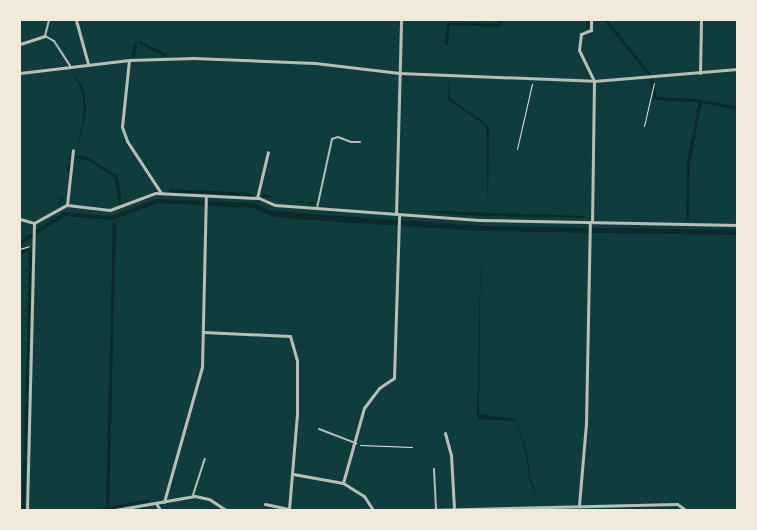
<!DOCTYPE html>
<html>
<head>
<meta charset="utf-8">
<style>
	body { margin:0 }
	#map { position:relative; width:757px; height:530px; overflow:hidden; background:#0f3d3e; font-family:"Fira Sans Condensed",sans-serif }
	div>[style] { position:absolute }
	.water>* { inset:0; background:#0a2a2b }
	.stream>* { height:2.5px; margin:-1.25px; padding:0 1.25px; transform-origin:1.25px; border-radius:1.25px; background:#0a2a2b }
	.path>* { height:1px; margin:-0.5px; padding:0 0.5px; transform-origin:0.5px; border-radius:0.5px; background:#f1e9da }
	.service>* { height:2px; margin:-1px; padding:0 1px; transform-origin:1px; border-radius:1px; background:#b8beb3 }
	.minor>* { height:3px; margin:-1.5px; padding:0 1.5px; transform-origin:1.5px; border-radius:1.5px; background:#b8beb3 }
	span { translate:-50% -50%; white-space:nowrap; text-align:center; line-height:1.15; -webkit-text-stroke:4px #f1e9da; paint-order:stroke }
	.frame { position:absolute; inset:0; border:21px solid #f1e9da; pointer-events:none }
</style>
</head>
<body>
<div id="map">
	<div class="water">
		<i style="clip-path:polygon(72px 71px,84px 89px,86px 111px,75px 160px,84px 112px,82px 92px)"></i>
		<i style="clip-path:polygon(449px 79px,450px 98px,489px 126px,488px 213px,486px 126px,448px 100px)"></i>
		<i style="clip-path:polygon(157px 199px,254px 203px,269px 210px,299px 213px,480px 226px,737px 230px,737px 235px,480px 231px,294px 219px,271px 216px,253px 208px,158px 203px,113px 220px,65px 216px,20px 245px,20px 241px,64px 212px,111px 216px)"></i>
		<i style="clip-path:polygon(401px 210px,585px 216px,585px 218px,479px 216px)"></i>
		<i style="clip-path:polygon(481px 235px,479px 414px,516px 419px,527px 453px,531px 479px,540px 501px,529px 479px,526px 454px,516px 421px,479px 419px,477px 415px)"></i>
	</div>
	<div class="stream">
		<i style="left:606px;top:20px;width:70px;rotate:51.3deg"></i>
		<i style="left:650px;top:75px;width:24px;rotate:75deg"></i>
		<i style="left:656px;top:98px;width:40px;rotate:2.9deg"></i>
		<i style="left:696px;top:100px;width:42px;rotate:11deg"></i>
		<i style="left:587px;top:27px;width:7px;rotate:-82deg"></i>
		<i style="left:140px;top:42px;width:28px;rotate:27deg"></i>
		<i style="left:446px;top:44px;width:21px;rotate:-85deg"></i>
		<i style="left:448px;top:23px;width:51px;rotate:2.2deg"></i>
		<i style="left:499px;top:25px;width:5px;rotate:-90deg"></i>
		<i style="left:133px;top:56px;width:13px;rotate:-81deg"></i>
		<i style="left:75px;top:156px;width:12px;rotate:9deg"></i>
		<i style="left:87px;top:158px;width:34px;rotate:32deg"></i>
		<i style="left:116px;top:176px;width:26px;rotate:81deg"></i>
		<i style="left:68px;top:172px;width:8px;rotate:-83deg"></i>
		<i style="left:170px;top:190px;width:81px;rotate:2.8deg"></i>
		<i style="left:263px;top:195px;width:7px;rotate:8deg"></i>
		<i style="left:298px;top:202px;width:5px"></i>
		<i style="left:59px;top:203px;width:4px;rotate:-56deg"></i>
		<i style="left:307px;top:203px;width:6px"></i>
		<i style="left:687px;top:219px;width:57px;rotate:-89deg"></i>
		<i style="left:688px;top:162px;width:62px;rotate:-78.9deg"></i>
		<i style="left:20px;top:252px;width:10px;rotate:-17deg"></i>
		<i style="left:28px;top:338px;width:85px;rotate:-88.7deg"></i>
		<i style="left:26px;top:398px;width:56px;rotate:-88deg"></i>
		<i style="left:25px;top:454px;width:51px;rotate:-88.9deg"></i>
		<i style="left:107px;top:508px;width:284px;rotate:-88.6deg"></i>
		<i style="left:23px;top:510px;width:50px;rotate:-88.9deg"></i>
		<i style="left:97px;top:510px;width:52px;rotate:-11.1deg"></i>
	</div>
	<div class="path">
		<i style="left:644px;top:126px;width:44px;rotate:-76.9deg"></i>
		<i style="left:517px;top:149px;width:67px;rotate:-77deg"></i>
		<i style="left:20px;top:249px;width:9px;rotate:-18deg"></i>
		<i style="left:360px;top:445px;width:52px;rotate:2.2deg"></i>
	</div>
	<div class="service">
		<i style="left:49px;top:20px;width:16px;rotate:104deg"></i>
		<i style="left:45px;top:36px;width:10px;rotate:29deg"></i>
		<i style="left:54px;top:41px;width:30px;rotate:57deg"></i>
		<i style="left:317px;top:208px;width:71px;rotate:-77.7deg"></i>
		<i style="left:332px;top:139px;width:6px;rotate:-18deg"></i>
		<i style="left:338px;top:137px;width:14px;rotate:21deg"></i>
		<i style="left:351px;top:142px;width:9px"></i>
		<i style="left:319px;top:429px;width:40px;rotate:21deg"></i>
		<i style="left:434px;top:469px;width:40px;rotate:87.1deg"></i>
		<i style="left:193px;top:495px;width:38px;rotate:-72deg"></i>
	</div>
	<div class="minor">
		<i style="left:76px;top:20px;width:46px;rotate:74.7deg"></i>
		<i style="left:591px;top:20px;width:10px;rotate:90deg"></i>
		<i style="left:591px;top:30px;width:11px;rotate:158deg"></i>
		<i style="left:581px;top:34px;width:16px;rotate:97deg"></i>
		<i style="left:579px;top:50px;width:34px;rotate:64deg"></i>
		<i style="left:594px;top:81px;width:141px;rotate:90.8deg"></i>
		<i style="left:20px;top:44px;width:26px;rotate:-18deg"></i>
		<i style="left:129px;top:60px;width:67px;rotate:96deg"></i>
		<i style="left:122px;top:127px;width:15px;rotate:70deg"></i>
		<i style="left:127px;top:141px;width:62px;rotate:56.8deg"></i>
		<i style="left:20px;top:73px;width:110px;rotate:-6.8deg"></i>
		<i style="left:129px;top:60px;width:65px;rotate:-1.8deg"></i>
		<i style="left:194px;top:58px;width:121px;rotate:2.4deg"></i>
		<i style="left:315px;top:63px;width:85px;rotate:6.8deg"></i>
		<i style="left:399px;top:73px;width:195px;rotate:2.3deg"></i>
		<i style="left:594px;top:81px;width:144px;rotate:-4.8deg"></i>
		<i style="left:700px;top:73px;width:53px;rotate:-88.9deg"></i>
		<i style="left:257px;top:198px;width:47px;rotate:-76.6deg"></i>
		<i style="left:67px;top:205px;width:55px;rotate:-83.8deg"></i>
		<i style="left:396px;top:214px;width:194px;rotate:-88.5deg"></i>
		<i style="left:20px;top:219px;width:15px;rotate:16deg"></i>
		<i style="left:34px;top:223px;width:38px;rotate:-29deg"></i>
		<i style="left:67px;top:205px;width:43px;rotate:6.6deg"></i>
		<i style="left:110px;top:210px;width:48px;rotate:-20.7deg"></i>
		<i style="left:155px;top:193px;width:104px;rotate:2.8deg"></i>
		<i style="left:259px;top:198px;width:17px;rotate:24deg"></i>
		<i style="left:275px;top:205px;width:205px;rotate:4.2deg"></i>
		<i style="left:479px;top:220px;width:258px;rotate:1.1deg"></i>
		<i style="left:203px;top:332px;width:87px;rotate:2.6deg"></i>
		<i style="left:290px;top:336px;width:26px;rotate:74deg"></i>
		<i style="left:297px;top:361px;width:53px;rotate:90deg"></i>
		<i style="left:297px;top:414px;width:96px;rotate:94.8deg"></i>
		<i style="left:445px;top:433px;width:23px;rotate:75deg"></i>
		<i style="left:451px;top:455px;width:54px;rotate:86.8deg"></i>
		<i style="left:293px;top:474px;width:51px;rotate:10.2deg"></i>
		<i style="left:343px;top:483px;width:25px;rotate:32deg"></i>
		<i style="left:364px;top:496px;width:17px;rotate:57deg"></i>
		<i style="left:343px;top:483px;width:78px;rotate:-74.4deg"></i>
		<i style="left:364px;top:408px;width:25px;rotate:-53deg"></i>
		<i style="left:379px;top:388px;width:18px;rotate:-34deg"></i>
		<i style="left:394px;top:378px;width:163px;rotate:-88.2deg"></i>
		<i style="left:164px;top:502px;width:140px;rotate:-74.3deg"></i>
		<i style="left:202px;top:367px;width:171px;rotate:-88.7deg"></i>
		<i style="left:156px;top:503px;width:8px;rotate:60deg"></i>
		<i style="left:265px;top:504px;width:24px;rotate:12deg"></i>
		<i style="left:579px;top:505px;width:81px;rotate:-85.1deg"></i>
		<i style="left:586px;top:424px;width:202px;rotate:-88.9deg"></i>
		<i style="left:27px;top:510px;width:287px;rotate:-88.6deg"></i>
		<i style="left:115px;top:510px;width:81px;rotate:-9.9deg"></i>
		<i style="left:195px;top:496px;width:14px;rotate:12deg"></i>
		<i style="left:209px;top:499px;width:20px;rotate:33deg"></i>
		<i style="left:429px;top:510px;width:248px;rotate:-1.4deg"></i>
		<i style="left:677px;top:504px;width:11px;rotate:34deg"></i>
	</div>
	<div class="frame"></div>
</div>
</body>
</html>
